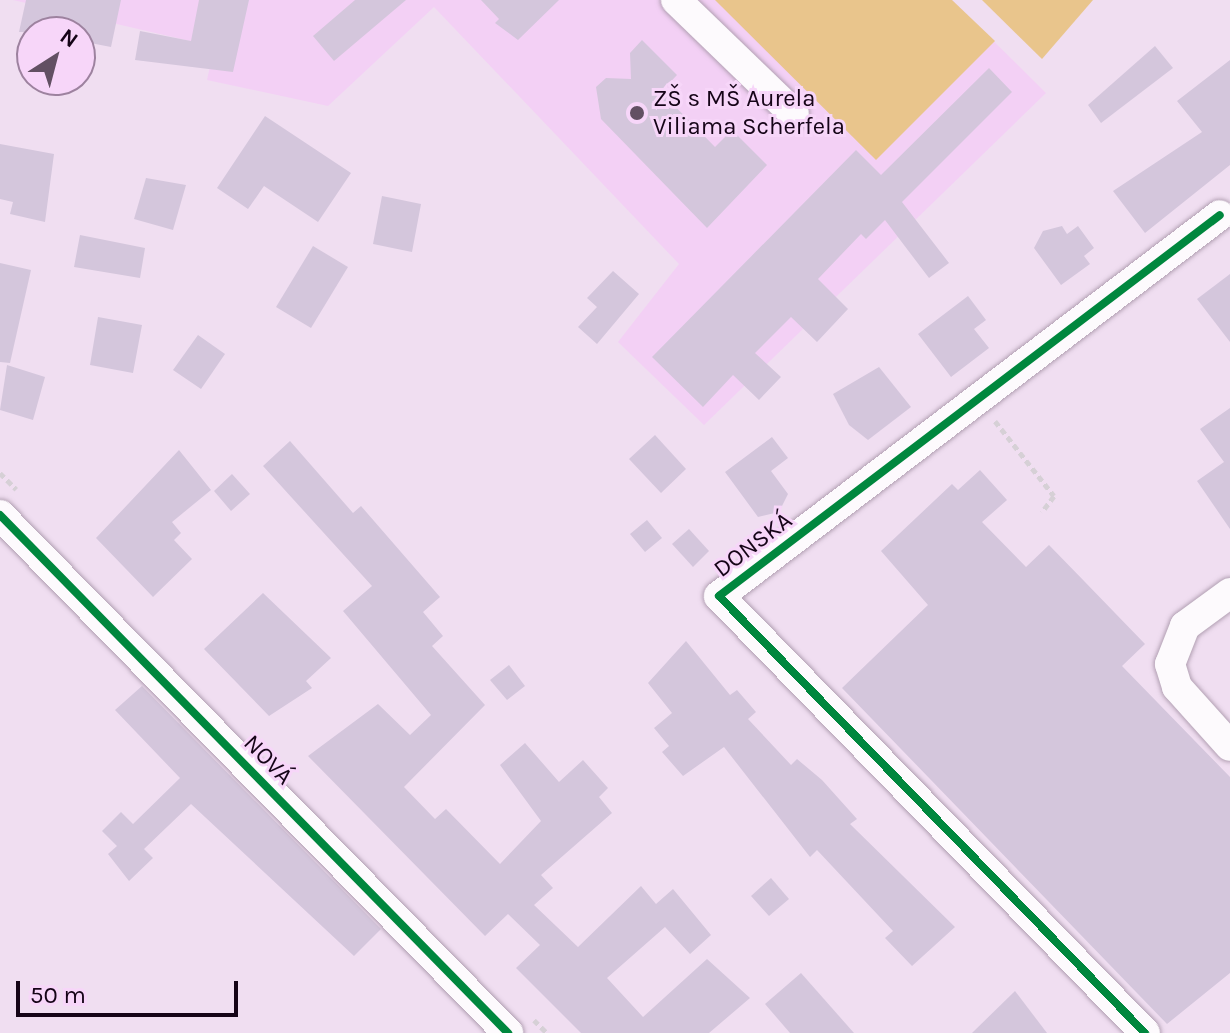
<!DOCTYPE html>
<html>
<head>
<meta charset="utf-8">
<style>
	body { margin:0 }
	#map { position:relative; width:1230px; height:1033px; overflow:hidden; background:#f0def1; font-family:Karla,sans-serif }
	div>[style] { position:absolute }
	.built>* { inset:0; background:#f3d0f5 }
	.green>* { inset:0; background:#e9c58c }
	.building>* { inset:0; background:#d4c6dc }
	.path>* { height:5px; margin-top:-2.5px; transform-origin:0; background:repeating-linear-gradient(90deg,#d6d0d6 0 6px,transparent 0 10px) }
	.roads { filter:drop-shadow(0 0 2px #b2a0b3) drop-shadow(0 0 2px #b2a0b3) }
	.minor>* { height:30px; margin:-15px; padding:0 15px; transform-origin:15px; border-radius:15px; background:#fdfafd }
	.cycleway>* { height:8px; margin:-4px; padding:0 4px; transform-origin:4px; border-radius:4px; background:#00873e }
	.dots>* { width:22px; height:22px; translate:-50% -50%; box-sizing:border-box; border:4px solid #f7d6f9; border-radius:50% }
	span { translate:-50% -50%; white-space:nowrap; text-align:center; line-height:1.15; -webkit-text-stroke:6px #f7d6f9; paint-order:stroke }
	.poi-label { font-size:24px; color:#150417 }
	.left { translate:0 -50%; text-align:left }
	.street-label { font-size:24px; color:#150417 }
	.north { position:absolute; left:16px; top:16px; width:80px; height:80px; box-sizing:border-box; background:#f7d6f9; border:2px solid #9d829f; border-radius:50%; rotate:36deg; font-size:22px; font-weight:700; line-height:32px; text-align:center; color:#150417 }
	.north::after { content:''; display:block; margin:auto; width:28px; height:36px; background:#625063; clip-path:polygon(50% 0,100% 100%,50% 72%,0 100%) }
	.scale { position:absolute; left:16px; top:981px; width:222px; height:36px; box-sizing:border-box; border:4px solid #150417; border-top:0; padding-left:10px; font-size:24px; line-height:28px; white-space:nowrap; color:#150417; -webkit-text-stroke:6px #f7d6f9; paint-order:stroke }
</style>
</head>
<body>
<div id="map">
	<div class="built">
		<i style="clip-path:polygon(13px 0,952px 0,1046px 93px,704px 425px,618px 342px,679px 264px,434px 7px,328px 106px,207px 80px,214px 48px,203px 44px)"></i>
	</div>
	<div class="green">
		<i style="clip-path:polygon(715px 0,952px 0,995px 41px,876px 160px)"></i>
		<i style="clip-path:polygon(982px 0,1093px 0,1042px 59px)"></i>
	</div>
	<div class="building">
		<i style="clip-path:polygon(26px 0,121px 0,111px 47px,80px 41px,80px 32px,19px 32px)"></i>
		<i style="clip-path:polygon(199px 0,249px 0,233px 72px,135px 60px,140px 31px,191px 41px)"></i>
		<i style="clip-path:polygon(355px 0,406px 0,334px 61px,313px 36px)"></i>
		<i style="clip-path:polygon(481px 0,559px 0,518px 40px,495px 23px,499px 19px)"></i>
		<i style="clip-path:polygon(642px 40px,677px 75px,661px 92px,715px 147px,732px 130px,767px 165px,707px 228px,601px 119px,596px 87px,606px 78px,631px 79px,630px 53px)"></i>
		<i style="clip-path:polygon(1155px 46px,1173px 68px,1101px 123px,1088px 105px)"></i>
		<i style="clip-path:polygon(1230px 60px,1230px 165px,1145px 233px,1113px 191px,1202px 132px,1177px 101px)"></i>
		<i style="clip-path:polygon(989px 68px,1012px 92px,902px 202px,949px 263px,929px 278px,885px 220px,866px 239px,861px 234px,818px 279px,848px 309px,817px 342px,791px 317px,755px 353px,781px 377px,759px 400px,733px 375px,703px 407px,652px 357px,856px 150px,881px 175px)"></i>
		<i style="clip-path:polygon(265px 116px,351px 173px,318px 222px,264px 186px,248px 209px,217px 188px)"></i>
		<i style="clip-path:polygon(0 144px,54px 154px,45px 222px,10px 214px,13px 202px,0 199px)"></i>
		<i style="clip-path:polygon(146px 178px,186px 185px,173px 230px,134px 219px)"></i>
		<i style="clip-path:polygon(382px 196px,421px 204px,412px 252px,373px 244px)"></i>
		<i style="clip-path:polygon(1062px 226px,1067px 234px,1078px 226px,1094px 248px,1084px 256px,1090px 264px,1061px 285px,1034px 248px,1043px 231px)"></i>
		<i style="clip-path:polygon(80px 235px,145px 248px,140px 278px,74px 267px)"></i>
		<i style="clip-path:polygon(313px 246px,348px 267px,311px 328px,276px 307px)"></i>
		<i style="clip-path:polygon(0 263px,31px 270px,10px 363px,0 362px)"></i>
		<i style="clip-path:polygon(613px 271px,639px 294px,597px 344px,578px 327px,597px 307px,587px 298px)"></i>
		<i style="clip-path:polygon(1230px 274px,1230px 342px,1197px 299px)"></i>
		<i style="clip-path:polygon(968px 296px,986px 320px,974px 329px,989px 348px,951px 377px,918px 334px)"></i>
		<i style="clip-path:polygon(98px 317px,142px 325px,133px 373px,90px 365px)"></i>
		<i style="clip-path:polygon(198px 335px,225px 354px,201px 389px,173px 370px)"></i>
		<i style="clip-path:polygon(7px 365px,45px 377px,33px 420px,0 410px)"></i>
		<i style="clip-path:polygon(879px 367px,911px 407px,868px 440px,849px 425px,833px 394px)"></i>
		<i style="clip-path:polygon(1230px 408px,1230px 529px,1197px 481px,1224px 462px,1200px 429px)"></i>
		<i style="clip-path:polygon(655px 435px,686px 469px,661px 493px,629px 459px)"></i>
		<i style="clip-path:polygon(772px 437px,788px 458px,771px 471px,788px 494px,779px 512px,758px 517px,725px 472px)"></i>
		<i style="clip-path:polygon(290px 441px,353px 513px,361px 506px,440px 597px,423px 612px,443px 636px,432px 646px,485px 705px,404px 787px,435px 819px,446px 809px,500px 864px,541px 821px,500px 765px,525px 743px,559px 782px,583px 760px,608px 788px,599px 797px,612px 813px,541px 875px,553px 888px,534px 905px,578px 947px,641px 886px,656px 904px,673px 889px,711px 935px,690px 954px,665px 927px,607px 978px,643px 1017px,707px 959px,750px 998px,709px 1033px,581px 1033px,516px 968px,540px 945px,508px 914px,485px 936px,308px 756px,378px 704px,410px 735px,431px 715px,343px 611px,372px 586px,263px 466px)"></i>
		<i style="clip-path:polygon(179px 450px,211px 490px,172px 522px,181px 533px,174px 540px,192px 559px,153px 597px,96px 538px)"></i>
		<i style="clip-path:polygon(980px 470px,1007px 500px,982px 522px,1026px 567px,1049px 545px,1085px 582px,1145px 644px,1122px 666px,1230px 777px,1230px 973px,1167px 1024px,842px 688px,928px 605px,881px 551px,952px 484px,958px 490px)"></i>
		<i style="clip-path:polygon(232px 474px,250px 494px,231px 511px,214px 491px)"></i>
		<i style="clip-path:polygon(647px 520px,662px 538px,645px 552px,630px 534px)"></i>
		<i style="clip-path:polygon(689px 529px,709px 551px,693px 567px,672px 544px)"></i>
		<i style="clip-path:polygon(263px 593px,331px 658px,306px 681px,312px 688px,269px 716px,204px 649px)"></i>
		<i style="clip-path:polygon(686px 641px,730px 695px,737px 690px,756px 712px,748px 719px,791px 765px,797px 759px,822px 780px,857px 819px,850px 824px,955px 927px,912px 966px,885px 938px,893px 931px,817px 850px,810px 857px,724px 747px,683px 776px,662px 752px,669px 746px,654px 728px,672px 713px,648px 683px)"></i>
		<i style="clip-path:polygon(509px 665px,525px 686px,507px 700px,490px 680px)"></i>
		<i style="clip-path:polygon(142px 686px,381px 929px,354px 956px,191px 804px,144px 849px,153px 858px,129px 881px,108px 854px,117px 846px,102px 831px,121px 812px,133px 824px,180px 778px,115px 710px)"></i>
		<i style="clip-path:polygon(771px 878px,789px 899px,769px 916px,751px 896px)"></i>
		<i style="clip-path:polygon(801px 973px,854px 1033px,790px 1033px,765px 1004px)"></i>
		<i style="clip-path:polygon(1015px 991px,1047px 1033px,972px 1033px)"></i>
	</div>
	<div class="path">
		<i style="left:995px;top:421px;width:95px;rotate:51.8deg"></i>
		<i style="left:1054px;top:496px;width:20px;rotate:127deg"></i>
		<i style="left:0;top:473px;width:23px;rotate:45deg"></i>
		<i style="left:534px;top:1020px;width:18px;rotate:45deg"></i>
	</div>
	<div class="roads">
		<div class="minor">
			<i style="left:676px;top:0;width:164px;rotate:44deg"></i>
			<i style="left:0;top:515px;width:726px;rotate:45.56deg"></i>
			<i style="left:1230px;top:593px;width:56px;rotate:143.7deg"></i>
			<i style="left:1185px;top:626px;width:41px;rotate:111.5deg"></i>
			<i style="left:1170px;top:664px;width:24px;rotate:73deg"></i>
			<i style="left:1177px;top:687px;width:79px;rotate:48.1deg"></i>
			<i style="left:1145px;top:1033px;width:610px;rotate:-134.27deg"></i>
			<i style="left:719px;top:596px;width:629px;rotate:-37.25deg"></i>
		</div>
	</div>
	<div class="cycleway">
		<i style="left:0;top:515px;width:726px;rotate:45.56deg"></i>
		<i style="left:1145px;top:1033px;width:610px;rotate:-134.27deg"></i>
		<i style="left:719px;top:596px;width:629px;rotate:-37.25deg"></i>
	</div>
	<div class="dots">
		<i style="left:637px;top:113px;background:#625063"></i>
	</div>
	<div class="poi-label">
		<span class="left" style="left:653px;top:113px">ZŠ s MŠ Aurela<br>Viliama Scherfela</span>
	</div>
	<div class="street-label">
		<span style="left:753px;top:545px;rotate:-37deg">DONSKÁ</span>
		<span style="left:268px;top:760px;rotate:46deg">NOVÁ</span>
	</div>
	<div class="north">N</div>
	<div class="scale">50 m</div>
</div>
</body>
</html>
